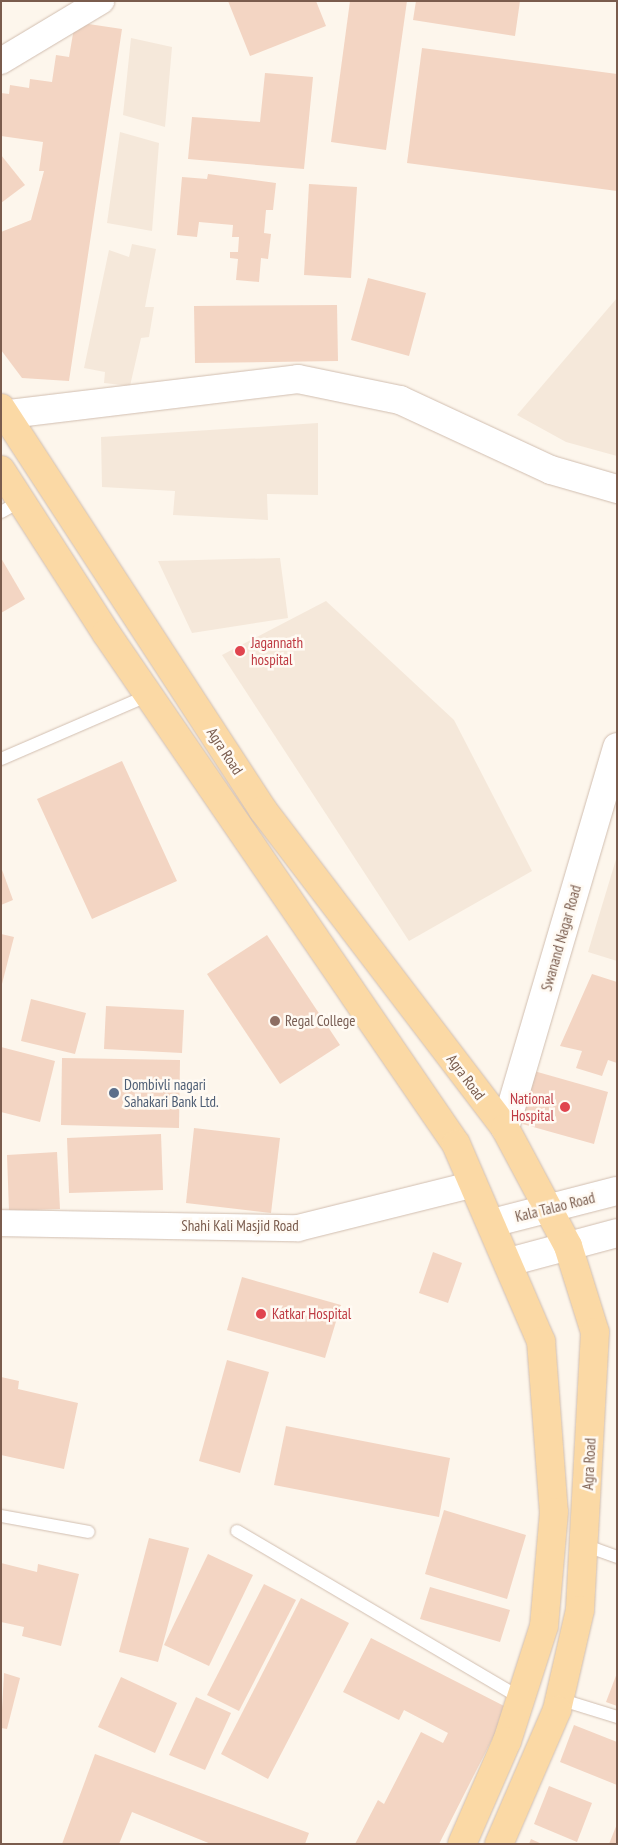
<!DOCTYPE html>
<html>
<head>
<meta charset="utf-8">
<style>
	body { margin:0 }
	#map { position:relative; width:618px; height:1845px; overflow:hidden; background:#fdf6ec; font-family:"PT Sans Narrow",sans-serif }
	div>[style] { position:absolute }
	.residential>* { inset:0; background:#f5e8da }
	.building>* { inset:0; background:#f3d5c3 }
	.roads { filter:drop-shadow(0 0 1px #d1beb0) drop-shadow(0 0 1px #d1beb0) }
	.lane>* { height:12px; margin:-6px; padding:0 6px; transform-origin:6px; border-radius:6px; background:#fff }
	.street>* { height:26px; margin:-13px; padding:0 13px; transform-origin:13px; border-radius:13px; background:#fff }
	.secondary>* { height:28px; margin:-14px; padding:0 14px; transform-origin:14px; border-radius:14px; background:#fff }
	.primary>* { height:28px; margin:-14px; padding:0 14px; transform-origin:14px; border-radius:14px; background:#fbd9a5 }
	.dots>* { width:14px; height:14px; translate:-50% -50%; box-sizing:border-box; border:2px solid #fffaf3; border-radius:50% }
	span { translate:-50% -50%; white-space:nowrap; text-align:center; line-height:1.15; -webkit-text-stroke:5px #fffaf3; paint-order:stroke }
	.health-label { font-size:15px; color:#be3a42 }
	.left { translate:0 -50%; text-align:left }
	.right { translate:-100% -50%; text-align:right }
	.street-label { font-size:15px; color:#7a5c4d }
	.education-label { font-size:15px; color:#785e54 }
	.service-label { font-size:15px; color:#4e5e75 }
	.frame { position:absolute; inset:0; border:2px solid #7a5c4d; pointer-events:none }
</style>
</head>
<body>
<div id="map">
	<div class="residential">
		<i style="clip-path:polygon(131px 38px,172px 47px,165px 127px,123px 115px)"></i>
		<i style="clip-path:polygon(120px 132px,159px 143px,152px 231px,107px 223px)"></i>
		<i style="clip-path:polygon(132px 244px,156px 249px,145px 307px,154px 307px,149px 337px,141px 338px,130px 386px,104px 383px,105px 372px,84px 368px,109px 250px,129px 257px)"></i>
		<i style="clip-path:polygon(617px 298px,617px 456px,566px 442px,517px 415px)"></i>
		<i style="clip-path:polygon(318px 423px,318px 495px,267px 494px,268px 520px,173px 515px,175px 491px,102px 487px,101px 437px)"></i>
		<i style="clip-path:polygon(280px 558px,288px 618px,192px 633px,158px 561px)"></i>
		<i style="clip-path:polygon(326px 601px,454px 720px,532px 871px,409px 941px,222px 655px)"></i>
		<i style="clip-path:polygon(617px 856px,617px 961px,588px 952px)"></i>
	</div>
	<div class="building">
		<i style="clip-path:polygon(228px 1px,316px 1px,326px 26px,250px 56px)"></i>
		<i style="clip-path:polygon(350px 1px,407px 1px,386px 150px,331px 142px)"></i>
		<i style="clip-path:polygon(416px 1px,520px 1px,515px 36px,413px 20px)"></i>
		<i style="clip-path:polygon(75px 22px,122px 29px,69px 381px,22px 378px,1px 350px,1px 232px,31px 220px,44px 171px,39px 171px,43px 142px,1px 136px,1px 93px,9px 94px,10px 85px,29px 88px,30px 79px,52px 82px,56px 55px,69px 57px)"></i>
		<i style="clip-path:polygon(422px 48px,617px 74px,617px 191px,407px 163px)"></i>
		<i style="clip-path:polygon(265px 73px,313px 77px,304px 169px,188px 159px,192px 117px,260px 122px)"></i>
		<i style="clip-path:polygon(1px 155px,25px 185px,1px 203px)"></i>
		<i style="clip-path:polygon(208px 174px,276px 183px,273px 210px,266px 210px,264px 233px,271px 234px,268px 259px,261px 258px,259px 282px,236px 280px,238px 259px,230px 258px,230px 252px,238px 252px,239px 237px,232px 237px,233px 225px,199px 222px,197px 237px,177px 235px,182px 177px,207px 179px)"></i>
		<i style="clip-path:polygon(309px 184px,357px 187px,351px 278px,304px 275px)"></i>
		<i style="clip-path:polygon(368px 278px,426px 293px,409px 356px,351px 340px)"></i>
		<i style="clip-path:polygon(337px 305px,338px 361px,195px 363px,194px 306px)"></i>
		<i style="clip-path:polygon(1px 558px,25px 599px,1px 613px)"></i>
		<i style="clip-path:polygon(122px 761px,177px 881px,92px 919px,37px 799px)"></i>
		<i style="clip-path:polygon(1px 867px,13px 900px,1px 905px)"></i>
		<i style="clip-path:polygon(1px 934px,14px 937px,2px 984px,1px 984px)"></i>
		<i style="clip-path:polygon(267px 935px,340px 1045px,280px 1084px,207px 974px)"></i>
		<i style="clip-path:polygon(592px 974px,617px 982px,617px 1063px,608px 1060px,602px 1076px,576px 1068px,582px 1051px,560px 1046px)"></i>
		<i style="clip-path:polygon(31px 999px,86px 1013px,75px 1054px,21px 1041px)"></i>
		<i style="clip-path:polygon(106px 1006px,184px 1010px,182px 1053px,104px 1049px)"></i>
		<i style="clip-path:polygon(1px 1047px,55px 1061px,40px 1122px,1px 1112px)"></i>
		<i style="clip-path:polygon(62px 1058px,180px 1060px,179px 1128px,61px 1125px)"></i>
		<i style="clip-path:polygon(534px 1071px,608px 1092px,594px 1144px,519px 1123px)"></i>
		<i style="clip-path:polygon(194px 1128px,280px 1138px,271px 1213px,186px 1203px)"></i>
		<i style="clip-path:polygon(161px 1134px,163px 1190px,69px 1193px,67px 1138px)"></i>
		<i style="clip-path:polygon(57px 1152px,60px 1209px,9px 1211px,7px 1155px)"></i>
		<i style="clip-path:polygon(433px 1252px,462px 1263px,448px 1303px,419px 1293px)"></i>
		<i style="clip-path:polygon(242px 1277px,341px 1305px,325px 1358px,227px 1330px)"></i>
		<i style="clip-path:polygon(227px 1360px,269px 1372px,240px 1473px,199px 1461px)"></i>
		<i style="clip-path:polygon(1px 1377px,19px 1381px,18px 1389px,78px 1403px,64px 1469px,1px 1455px)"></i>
		<i style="clip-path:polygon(286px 1426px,450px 1458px,439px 1517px,274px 1485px)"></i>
		<i style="clip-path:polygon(444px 1510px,526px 1535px,507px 1599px,425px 1574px)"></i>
		<i style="clip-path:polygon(149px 1538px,189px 1548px,158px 1662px,119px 1652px)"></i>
		<i style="clip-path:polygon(208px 1554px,253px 1575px,209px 1666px,164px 1645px)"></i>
		<i style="clip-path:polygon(1px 1563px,37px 1572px,38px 1564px,79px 1574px,61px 1646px,22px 1636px,24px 1627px,1px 1622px)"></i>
		<i style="clip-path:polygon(264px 1584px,296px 1600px,239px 1711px,207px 1695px)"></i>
		<i style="clip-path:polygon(430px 1587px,510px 1610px,500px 1642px,420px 1619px)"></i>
		<i style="clip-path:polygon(301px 1598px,349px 1623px,268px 1779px,221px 1754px)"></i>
		<i style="clip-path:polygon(371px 1638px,508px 1708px,439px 1844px,355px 1844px,378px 1800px,384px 1804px,421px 1732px,443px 1743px,448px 1733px,404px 1710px,399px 1720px,343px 1692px)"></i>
		<i style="clip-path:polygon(4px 1673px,20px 1678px,7px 1729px,1px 1728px)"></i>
		<i style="clip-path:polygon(617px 1673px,617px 1706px,606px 1702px)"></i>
		<i style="clip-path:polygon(121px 1677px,177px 1703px,155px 1753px,98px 1727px)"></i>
		<i style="clip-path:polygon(196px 1697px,231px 1713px,205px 1770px,169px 1755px)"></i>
		<i style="clip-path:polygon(574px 1725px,617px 1742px,617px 1785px,560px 1762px)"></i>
		<i style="clip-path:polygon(95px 1754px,309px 1833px,305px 1844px,211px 1844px,132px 1812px,119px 1844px,62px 1844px)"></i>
		<i style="clip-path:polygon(549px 1786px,592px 1803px,577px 1842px,534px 1824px)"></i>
		<i style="clip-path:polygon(617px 1824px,617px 1844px,609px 1844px)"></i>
		<i style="clip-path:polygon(531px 1839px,542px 1844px,529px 1844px)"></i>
	</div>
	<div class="roads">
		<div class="lane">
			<i style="left:1px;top:512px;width:23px;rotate:-29deg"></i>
			<i style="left:1px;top:759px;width:161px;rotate:-23.4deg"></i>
			<i style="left:1px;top:1516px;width:89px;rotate:10.3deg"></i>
			<i style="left:237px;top:1531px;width:329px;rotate:30.5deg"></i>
			<i style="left:584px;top:1545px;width:35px;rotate:20deg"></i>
			<i style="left:559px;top:1699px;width:61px;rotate:17.2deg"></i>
		</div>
		<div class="street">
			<i style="left:1px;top:61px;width:117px;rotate:-31deg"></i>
			<i style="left:1px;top:1223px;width:297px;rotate:1deg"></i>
			<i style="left:298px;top:1228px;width:181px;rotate:-14deg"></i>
		</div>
		<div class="secondary">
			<i style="left:1px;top:415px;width:299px;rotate:-6.9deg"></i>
			<i style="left:298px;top:379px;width:104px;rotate:11.6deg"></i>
			<i style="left:400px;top:400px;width:166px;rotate:24.9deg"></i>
			<i style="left:551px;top:470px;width:69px;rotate:16.1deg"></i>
			<i style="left:505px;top:1128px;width:397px;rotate:-73.6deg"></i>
			<i style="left:492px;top:1223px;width:129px;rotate:-14.4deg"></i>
			<i style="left:509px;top:1262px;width:112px;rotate:-15deg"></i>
		</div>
		<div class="primary">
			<i style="left:1px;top:408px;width:480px;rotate:56.9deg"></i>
			<i style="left:263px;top:810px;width:400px;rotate:52.7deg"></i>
			<i style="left:505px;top:1128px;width:134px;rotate:61.9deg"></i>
			<i style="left:568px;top:1246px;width:90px;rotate:72.6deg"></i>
			<i style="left:595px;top:1332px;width:278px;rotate:93.1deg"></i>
			<i style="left:580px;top:1610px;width:103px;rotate:103deg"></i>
			<i style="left:557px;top:1710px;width:146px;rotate:113.4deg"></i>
			<i style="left:1px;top:470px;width:194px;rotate:57.2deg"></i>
			<i style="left:106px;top:633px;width:619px;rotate:55.59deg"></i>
			<i style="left:456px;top:1144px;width:215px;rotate:66.7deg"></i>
			<i style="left:541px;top:1341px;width:171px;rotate:85.7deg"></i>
			<i style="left:554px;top:1512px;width:114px;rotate:95deg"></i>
			<i style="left:544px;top:1626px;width:121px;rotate:107.8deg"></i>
			<i style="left:507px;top:1741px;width:112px;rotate:113.6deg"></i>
		</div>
	</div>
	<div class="dots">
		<i style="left:240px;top:651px;background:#e0444e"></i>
		<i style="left:275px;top:1021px;background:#8d6e63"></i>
		<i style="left:114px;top:1093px;background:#5c6f8a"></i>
		<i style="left:565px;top:1107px;background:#e0444e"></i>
		<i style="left:261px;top:1314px;background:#e0444e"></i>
	</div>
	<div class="health-label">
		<span class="left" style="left:251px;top:651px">Jagannath<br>hospital</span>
		<span class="right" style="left:554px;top:1107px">National<br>Hospital</span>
		<span class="left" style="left:272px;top:1314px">Katkar Hospital</span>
	</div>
	<div class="street-label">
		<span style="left:225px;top:751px;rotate:57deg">Agra Road</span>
		<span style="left:561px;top:938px;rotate:-74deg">Swanand Nagar Road</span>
		<span style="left:466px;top:1077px;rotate:53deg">Agra Road</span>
		<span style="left:555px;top:1207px;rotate:-14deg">Kala Talao Road</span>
		<span style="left:240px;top:1226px">Shahi Kali Masjid Road</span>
		<span style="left:589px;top:1464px;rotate:-87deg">Agra Road</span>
	</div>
	<div class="education-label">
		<span class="left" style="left:285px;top:1021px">Regal College</span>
	</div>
	<div class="service-label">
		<span class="left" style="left:124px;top:1093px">Dombivli nagari<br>Sahakari Bank Ltd.</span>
	</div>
	<div class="frame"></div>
</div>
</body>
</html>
